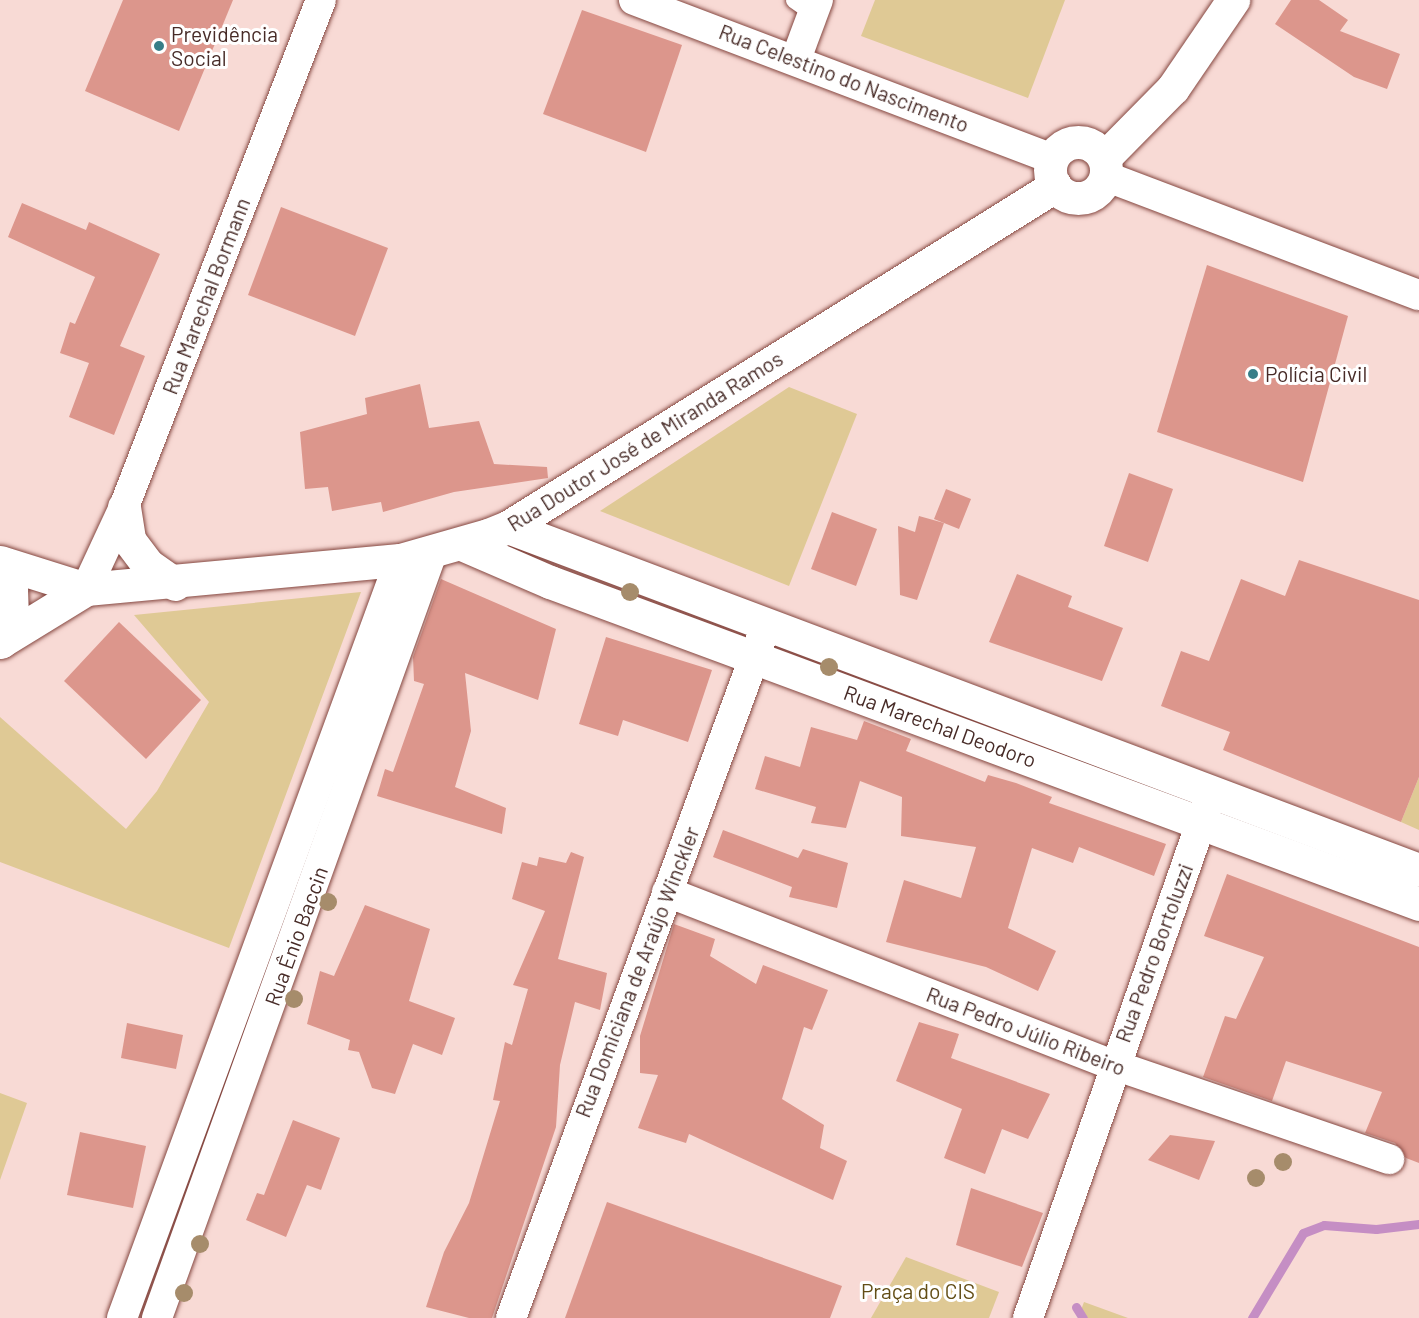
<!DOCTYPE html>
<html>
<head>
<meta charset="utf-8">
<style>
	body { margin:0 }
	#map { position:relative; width:1419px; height:1318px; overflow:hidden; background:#f8dad5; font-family:Barlow,sans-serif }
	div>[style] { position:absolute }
	.green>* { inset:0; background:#dfc995 }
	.stream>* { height:9px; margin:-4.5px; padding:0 4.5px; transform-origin:4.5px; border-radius:4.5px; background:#c58ec4 }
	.building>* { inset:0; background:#dc968c }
	.roads { filter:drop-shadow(0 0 2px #854740) drop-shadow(0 0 2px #854740) }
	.service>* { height:15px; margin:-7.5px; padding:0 7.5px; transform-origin:7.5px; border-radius:7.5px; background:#fff }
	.minor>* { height:30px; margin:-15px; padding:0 15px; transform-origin:15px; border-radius:15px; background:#fff }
	.tertiary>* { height:33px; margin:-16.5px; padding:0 16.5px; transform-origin:16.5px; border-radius:16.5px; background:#fff }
	.tertiary>.ring { margin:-16.5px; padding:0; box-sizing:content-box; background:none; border:33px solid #fff; border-radius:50% }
	.trees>* { width:18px; height:18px; margin:-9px; border-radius:50%; background:#a68c6b }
	.dots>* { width:16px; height:16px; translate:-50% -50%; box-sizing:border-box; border:3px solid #fff; border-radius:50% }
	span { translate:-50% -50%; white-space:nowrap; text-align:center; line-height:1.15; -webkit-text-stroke:6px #fff; paint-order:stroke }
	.poi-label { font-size:21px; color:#472b27 }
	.left { translate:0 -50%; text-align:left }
	.street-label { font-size:21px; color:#472b27 }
	.park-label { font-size:21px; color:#624d15 }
</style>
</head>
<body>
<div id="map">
	<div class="green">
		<i style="clip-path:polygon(875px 0,1065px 0,1028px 98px,861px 36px)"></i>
		<i style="clip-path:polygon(789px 387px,857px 414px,789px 586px,600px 511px)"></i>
		<i style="clip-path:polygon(361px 592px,229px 948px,0 862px,0 717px,126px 829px,157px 791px,209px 702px,134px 615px)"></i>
		<i style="clip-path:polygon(1419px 777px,1419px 830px,1401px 822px)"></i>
		<i style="clip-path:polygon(0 1093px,27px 1103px,0 1180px)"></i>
		<i style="clip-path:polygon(906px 1257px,999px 1292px,989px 1318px,871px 1318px)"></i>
		<i style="clip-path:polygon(1084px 1302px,1128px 1318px,1078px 1318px)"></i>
	</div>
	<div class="stream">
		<i style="left:1076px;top:1307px;width:13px;rotate:58deg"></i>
		<i style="left:1252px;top:1318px;width:99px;rotate:-59deg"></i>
		<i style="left:1303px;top:1233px;width:22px;rotate:-21deg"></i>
		<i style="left:1324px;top:1225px;width:52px;rotate:4.4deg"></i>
		<i style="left:1376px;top:1229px;width:43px;rotate:-6.6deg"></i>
	</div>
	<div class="building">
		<i style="clip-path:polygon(123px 0,233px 0,179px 131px,85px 91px)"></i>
		<i style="clip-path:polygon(1291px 0,1319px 0,1348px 20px,1340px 31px,1400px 54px,1387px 89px,1354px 77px,1275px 24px)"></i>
		<i style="clip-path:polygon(582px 10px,682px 45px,646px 152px,543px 114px)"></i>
		<i style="clip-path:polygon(22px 203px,86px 230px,89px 222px,160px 254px,120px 346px,145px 356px,114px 435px,69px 417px,89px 363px,60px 353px,70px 322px,75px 324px,95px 277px,8px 237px)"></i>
		<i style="clip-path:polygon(281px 207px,388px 248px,355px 336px,248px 295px)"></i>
		<i style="clip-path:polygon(1207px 265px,1348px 316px,1303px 482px,1157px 432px)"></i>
		<i style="clip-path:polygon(420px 384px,429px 428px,479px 421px,494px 464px,547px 467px,548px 478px,454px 492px,383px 512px,381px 502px,332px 511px,328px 487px,305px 489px,300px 432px,367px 414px,365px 398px)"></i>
		<i style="clip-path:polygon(1129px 473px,1173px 489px,1148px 562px,1104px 546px)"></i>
		<i style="clip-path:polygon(946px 489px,971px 499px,959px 529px,934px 519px)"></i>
		<i style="clip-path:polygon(832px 512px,877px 529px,856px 586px,811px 569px)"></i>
		<i style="clip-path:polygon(919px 516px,944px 523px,917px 600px,900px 595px,898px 526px,915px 532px)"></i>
		<i style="clip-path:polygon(1299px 560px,1419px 600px,1419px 777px,1401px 822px,1223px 750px,1230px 732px,1161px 706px,1181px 651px,1209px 661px,1241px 579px,1285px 596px)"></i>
		<i style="clip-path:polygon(1017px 574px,1072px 596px,1068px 607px,1123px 628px,1102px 681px,989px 642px)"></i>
		<i style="clip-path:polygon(441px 579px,556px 629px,538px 700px,465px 673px,471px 731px,455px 787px,506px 808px,502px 834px,377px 796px,385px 769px,393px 772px,424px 684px,414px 681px,413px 657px)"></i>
		<i style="clip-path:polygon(119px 622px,201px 700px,146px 759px,64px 681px)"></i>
		<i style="clip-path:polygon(606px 637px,712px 670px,688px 742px,623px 720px,618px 736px,579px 724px)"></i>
		<i style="clip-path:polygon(864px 721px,911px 739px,906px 751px,985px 782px,988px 775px,1016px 783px,1052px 797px,1049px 803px,1166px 844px,1154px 876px,1079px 847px,1073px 863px,1032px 848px,1008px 928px,1056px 951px,1038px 991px,986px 967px,886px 942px,904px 880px,961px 898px,976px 847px,901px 836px,902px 797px,860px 781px,846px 828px,811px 823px,816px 807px,755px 789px,765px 756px,800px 767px,811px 727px,857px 740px)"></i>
		<i style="clip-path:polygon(723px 830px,798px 858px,803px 849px,848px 863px,837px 908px,789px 897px,792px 887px,713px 857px)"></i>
		<i style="clip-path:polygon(571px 852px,584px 857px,558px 959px,607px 973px,600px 1010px,575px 1002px,560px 1065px,556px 1127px,492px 1318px,469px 1318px,426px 1307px,444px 1252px,469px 1203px,500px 1101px,493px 1100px,505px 1042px,512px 1045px,528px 989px,513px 985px,545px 911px,512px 899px,522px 862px,537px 866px,539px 857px,566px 863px)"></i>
		<i style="clip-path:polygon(1227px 874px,1419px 947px,1419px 1163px,1406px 1158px,1395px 1143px,1365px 1133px,1382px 1092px,1286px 1061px,1272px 1101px,1203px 1077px,1225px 1016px,1236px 1019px,1264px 957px,1204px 936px)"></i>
		<i style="clip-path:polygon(365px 905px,430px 929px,409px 1001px,455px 1018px,442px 1055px,413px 1044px,395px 1094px,372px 1088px,359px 1052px,348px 1050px,350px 1040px,307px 1024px,320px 971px,334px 976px)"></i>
		<i style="clip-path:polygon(674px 924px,715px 939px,710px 956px,756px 984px,763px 965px,828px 990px,812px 1030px,804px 1027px,782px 1099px,824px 1125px,820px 1148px,847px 1161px,833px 1200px,689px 1134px,686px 1143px,638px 1128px,658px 1075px,640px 1073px,640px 1036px)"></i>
		<i style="clip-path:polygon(919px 1022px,959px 1034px,951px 1058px,1050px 1094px,1028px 1139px,1002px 1129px,985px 1174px,944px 1158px,962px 1109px,896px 1081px)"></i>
		<i style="clip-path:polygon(127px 1023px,183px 1035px,176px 1069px,121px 1058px)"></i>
		<i style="clip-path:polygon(293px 1120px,340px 1138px,321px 1190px,307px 1185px,286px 1237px,246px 1220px,257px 1193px,264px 1195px)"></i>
		<i style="clip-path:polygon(80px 1132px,146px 1146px,133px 1208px,67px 1195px)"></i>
		<i style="clip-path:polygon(1170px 1135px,1215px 1141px,1199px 1180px,1148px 1160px)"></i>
		<i style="clip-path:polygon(971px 1188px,1043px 1213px,1022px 1267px,956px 1245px)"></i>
		<i style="clip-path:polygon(607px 1202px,842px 1286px,830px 1318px,565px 1318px)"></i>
	</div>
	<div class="roads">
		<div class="service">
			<i style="left:793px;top:0;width:24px;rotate:35deg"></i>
		</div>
		<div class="minor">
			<i style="left:634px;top:0;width:448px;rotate:20.8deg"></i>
			<i style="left:796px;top:59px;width:63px;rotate:-69.6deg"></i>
			<i style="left:1105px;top:176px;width:336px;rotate:20.8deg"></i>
			<i style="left:86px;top:589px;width:90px;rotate:-65.1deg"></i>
			<i style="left:124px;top:507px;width:544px;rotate:-68.77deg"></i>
			<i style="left:667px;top:892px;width:479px;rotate:21.2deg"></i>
			<i style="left:1114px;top:1065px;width:291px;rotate:18.9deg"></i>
			<i style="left:122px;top:1318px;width:807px;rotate:-69.86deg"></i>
			<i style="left:157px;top:1318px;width:813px;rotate:-70.23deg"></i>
			<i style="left:511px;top:1318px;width:735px;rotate:-69.79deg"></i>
			<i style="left:1028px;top:1318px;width:549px;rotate:-70.74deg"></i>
		</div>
		<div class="tertiary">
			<i class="ring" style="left:1050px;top:142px;width:23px;height:23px"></i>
			<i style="left:1104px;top:158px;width:98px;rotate:-45.4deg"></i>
			<i style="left:1173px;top:88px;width:107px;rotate:-55.7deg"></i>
			<i style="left:124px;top:507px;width:33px;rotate:81deg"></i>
			<i style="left:129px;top:540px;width:31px;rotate:53deg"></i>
			<i style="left:148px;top:565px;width:33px;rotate:35deg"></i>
			<i style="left:508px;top:527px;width:973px;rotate:20.63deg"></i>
			<i style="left:462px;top:544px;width:96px;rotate:23.4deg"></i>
			<i style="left:550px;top:582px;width:927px;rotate:20.33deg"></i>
			<i style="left:0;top:562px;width:90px;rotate:17.4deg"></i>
			<i style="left:86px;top:589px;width:315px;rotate:-5.3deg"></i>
			<i style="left:400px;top:560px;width:91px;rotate:-15.9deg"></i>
			<i style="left:488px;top:535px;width:22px;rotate:-22deg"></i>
			<i style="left:508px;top:527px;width:645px;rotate:-31.94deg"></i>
			<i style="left:2px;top:563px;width:28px;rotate:71deg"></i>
			<i style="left:11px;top:589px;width:24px;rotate:88deg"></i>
			<i style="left:12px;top:613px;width:30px;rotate:110deg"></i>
			<i style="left:0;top:642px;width:101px;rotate:-31.6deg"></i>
		</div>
	</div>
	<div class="trees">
		<i style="left:630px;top:592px"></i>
		<i style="left:829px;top:667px"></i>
		<i style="left:328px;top:902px"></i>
		<i style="left:294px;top:999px"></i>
		<i style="left:1283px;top:1162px"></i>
		<i style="left:1256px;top:1178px"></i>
		<i style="left:200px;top:1244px"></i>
		<i style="left:184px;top:1293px"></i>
	</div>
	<div class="dots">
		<i style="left:159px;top:46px;background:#377e88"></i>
		<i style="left:1253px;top:374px;background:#377e88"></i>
	</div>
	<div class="poi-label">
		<span class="left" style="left:171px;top:46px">Previdência<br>Social</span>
		<span class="left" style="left:1265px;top:374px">Polícia Civil</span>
	</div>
	<div class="street-label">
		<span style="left:844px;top:78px;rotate:21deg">Rua Celestino do Nascimento</span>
		<span style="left:206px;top:296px;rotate:-69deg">Rua Marechal Bormann</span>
		<span style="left:645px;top:441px;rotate:-32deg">Rua Doutor José de Miranda Ramos</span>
		<span style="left:940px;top:726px;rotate:20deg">Rua Marechal Deodoro</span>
		<span style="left:296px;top:936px;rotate:-70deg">Rua Ênio Baccin</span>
		<span style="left:1154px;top:953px;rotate:-70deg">Rua Pedro Bortoluzzi</span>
		<span style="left:637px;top:972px;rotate:-69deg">Rua Domiciana de Araújo Winckler</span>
		<span style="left:1026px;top:1031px;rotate:21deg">Rua Pedro Júlio Ribeiro</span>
	</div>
	<div class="park-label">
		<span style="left:918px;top:1291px">Praça do CIS</span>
	</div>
</div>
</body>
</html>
